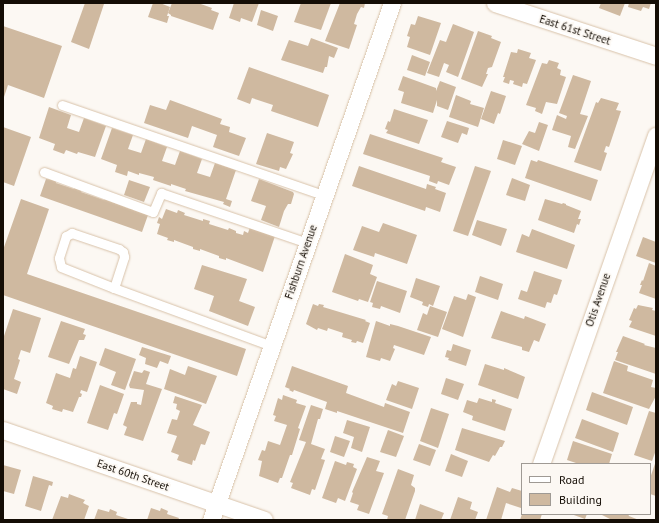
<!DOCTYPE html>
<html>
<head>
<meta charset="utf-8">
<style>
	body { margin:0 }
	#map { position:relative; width:659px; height:523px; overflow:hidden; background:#fcf8f3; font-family:"PT Sans",sans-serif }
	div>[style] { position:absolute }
	.building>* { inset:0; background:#cfb9a0 }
	.roads { filter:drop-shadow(0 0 1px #d8c2a9) drop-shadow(0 0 1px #d8c2a9) }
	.service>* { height:9px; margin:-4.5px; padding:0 4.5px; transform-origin:4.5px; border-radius:4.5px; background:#fff }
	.minor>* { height:17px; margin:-8.5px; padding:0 8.5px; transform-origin:8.5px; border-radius:8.5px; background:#fff }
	span { translate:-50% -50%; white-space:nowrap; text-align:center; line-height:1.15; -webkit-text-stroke:3.5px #fcf8f3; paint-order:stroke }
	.street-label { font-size:11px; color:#140d05 }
	.frame { position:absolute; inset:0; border:4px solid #140d05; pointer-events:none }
	.legend { position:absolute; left:521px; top:463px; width:130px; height:52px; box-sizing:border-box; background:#fcf8f3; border:1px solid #9f9a94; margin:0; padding:5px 7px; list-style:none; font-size:12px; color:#140d05 }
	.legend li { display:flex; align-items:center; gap:8px; height:20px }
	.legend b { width:20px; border:1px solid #9f9a94 }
</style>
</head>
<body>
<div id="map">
	<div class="building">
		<i style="clip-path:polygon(85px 3px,104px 4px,89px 49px,71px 42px)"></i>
		<i style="clip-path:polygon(153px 3px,160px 3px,170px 7px,167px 16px,169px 16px,167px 23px,148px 17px)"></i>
		<i style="clip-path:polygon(172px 3px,198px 3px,212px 8px,211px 10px,219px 13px,213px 30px,171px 16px,171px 15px,168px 13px)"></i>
		<i style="clip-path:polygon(234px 3px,259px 3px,252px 22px,241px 18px,240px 22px,229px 18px)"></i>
		<i style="clip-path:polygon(301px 3px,331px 3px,321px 30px,294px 22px)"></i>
		<i style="clip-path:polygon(340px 3px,365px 3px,364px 8px,361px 7px,357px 14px,354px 24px,357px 25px,349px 49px,325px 41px)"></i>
		<i style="clip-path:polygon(601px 3px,625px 3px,620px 16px,599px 8px)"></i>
		<i style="clip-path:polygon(629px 3px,651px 3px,649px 9px,643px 7px,641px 11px,628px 7px)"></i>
		<i style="clip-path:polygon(261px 10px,278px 16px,273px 31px,257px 25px)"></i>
		<i style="clip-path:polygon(418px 16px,441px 23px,430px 55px,407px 47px,410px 37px,407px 36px,411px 24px,415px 25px)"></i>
		<i style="clip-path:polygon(453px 24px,474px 32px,458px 77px,446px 72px,449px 65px,444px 63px,439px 77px,427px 73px,440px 40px,446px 42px)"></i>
		<i style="clip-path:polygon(3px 26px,62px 46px,44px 98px,8px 85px,3px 100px)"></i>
		<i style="clip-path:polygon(478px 31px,492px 36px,491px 38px,501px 42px,492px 67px,488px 68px,486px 74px,488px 74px,482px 87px,461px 79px)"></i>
		<i style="clip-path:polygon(311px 38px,338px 48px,334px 58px,329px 56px,327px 67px,325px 67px,323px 73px,281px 60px,289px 40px,308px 46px)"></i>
		<i style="clip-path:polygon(518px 49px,531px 53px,529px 58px,536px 60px,527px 84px,523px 83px,522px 87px,513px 84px,514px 81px,510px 80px,509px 84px,503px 82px,505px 77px,503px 77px,511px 52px,517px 53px)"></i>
		<i style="clip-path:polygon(412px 55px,430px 62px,425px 76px,407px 70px)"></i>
		<i style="clip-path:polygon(549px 60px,559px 63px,557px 68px,561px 70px,560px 75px,566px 77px,557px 104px,546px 102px,542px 114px,535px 111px,536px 108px,526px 105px,542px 63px,547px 64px)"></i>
		<i style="clip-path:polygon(249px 67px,329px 95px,318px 127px,271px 111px,273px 105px,252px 98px,250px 104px,237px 99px)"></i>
		<i style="clip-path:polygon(573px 75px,591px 81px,580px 114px,588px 116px,575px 149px,568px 147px,571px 136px,552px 130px,557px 115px,566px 119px,567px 116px,559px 113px)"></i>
		<i style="clip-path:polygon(403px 76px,436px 88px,436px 91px,440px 81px,456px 87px,448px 110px,437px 106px,437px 100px,433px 113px,401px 103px,404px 92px,398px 90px)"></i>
		<i style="clip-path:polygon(491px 91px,506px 96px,500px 114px,498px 113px,494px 124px,481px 119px)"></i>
		<i style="clip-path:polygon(456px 95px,471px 101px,470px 104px,484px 108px,478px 127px,449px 117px)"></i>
		<i style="clip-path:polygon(601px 98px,619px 103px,616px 110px,621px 111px,609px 147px,606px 146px,604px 152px,607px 153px,601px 171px,574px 162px,596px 102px,598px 103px)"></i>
		<i style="clip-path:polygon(170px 100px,222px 119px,220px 124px,230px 127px,229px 132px,246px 138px,239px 156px,213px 147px,217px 135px,192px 126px,188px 138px,144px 123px,150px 105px,166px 110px)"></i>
		<i style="clip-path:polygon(49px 107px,71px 115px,67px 128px,79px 132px,84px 118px,106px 126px,95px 157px,78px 152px,77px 154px,66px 150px,64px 154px,53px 150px,55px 144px,39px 138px)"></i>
		<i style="clip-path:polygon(394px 109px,428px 120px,419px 144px,386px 133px,388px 130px,385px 129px,388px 121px,390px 122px)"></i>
		<i style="clip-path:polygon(447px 121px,469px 128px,467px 135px,462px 133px,458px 143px,441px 137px)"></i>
		<i style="clip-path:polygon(539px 122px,548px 125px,539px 151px,522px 144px,529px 131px,535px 133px)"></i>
		<i style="clip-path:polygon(3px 127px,31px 137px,14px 186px,3px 182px)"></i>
		<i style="clip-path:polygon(112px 128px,133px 135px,128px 149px,141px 153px,146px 139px,167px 147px,162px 161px,175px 165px,180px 151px,202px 159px,197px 173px,210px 177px,215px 163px,236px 170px,226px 199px,232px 201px,230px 207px,223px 204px,224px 202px,185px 191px,186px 189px,171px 184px,171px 186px,153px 180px,154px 177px,139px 173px,139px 175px,128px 171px,127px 176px,115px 172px,117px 165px,101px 159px)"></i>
		<i style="clip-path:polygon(267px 133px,294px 142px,290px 153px,293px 154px,286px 169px,280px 167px,279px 171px,256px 164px)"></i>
		<i style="clip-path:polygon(370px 134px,443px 158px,441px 162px,456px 167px,449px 185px,438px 181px,437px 184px,429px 181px,430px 176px,363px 154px)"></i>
		<i style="clip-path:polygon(503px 140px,522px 146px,515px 165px,497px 159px)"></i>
		<i style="clip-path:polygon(531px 160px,537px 162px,538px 160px,598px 180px,591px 201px,525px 178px)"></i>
		<i style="clip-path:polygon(359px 166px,426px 189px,427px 184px,436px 187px,435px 189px,446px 193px,440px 212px,426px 207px,425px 211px,352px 186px)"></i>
		<i style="clip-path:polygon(475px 166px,491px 171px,468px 236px,453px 231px)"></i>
		<i style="clip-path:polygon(512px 178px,530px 185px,525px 201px,506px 195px)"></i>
		<i style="clip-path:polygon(46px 179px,56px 180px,56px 183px,74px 189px,74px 187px,82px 190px,81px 192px,104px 200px,105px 198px,113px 200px,112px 202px,130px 209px,130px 206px,134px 208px,133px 210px,148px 215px,142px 232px,40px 196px)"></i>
		<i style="clip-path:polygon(259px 179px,293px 192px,294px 194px,291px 204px,288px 204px,284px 211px,279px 227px,261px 220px,266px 206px,251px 201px)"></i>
		<i style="clip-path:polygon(129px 180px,150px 187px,144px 202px,124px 195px)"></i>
		<i style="clip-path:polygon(21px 199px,49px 209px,27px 274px,246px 349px,237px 376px,3px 295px,3px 250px)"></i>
		<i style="clip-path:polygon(545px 199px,562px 204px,563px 203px,566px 204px,566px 205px,581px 211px,578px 219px,581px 219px,579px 225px,577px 224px,574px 233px,538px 220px)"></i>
		<i style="clip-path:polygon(166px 209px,177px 213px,178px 210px,185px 213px,184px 215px,203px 221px,203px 219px,210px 221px,209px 224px,228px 230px,229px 228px,236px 231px,236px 233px,243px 235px,244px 231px,248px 233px,251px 224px,276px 233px,263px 272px,226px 258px,226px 260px,219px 258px,219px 256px,200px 249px,200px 251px,193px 249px,193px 247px,174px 240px,174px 242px,167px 240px,168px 238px,157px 234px,160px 224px,157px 223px,159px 217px,162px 219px)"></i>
		<i style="clip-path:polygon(477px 220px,507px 229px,501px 246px,472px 235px)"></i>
		<i style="clip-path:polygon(383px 223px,417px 235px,407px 264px,375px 253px,374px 257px,353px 250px,362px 226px,379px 232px)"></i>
		<i style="clip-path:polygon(532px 229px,575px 245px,567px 269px,516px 252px,522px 234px,529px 237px)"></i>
		<i style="clip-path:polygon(643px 237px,656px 242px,656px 263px,636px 256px)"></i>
		<i style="clip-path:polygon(345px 254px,373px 265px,370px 274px,377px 277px,368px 302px,359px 299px,358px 301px,332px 292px)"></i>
		<i style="clip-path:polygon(649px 263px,656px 266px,656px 299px,639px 293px,642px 285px,640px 285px,642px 280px,643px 281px)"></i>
		<i style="clip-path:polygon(202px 265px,247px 279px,239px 301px,255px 307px,248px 326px,209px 311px,214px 296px,194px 289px)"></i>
		<i style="clip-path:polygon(534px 271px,562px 280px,557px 295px,554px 294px,551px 303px,547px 302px,545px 308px,518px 299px,521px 290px,527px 292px)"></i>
		<i style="clip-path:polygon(480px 276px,503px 284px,498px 300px,475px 292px)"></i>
		<i style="clip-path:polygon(416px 278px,440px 286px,433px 306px,429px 304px,428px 307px,422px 305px,423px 302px,410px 297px)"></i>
		<i style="clip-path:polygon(377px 281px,407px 291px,400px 313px,381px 306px,380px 309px,372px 307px,373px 303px,370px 302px)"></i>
		<i style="clip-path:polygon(468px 294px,476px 297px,463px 337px,442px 329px,454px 296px,466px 300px)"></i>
		<i style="clip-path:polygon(313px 304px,318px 306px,319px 304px,324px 305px,323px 307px,366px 320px,365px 321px,370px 323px,363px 343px,357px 341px,356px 343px,351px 342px,352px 340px,342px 337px,343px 333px,328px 328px,327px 331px,318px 328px,317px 330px,306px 324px)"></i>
		<i style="clip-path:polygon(638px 305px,653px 308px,652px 310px,656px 311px,656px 336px,629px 327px,632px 321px,629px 320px,634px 308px,636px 309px)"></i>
		<i style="clip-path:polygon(430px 306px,447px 312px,438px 337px,417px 330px,423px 313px,427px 315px)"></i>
		<i style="clip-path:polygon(13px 309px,41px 318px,30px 353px,21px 350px,18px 359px,20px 360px,14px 379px,21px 382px,17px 394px,3px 389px,3px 339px)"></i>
		<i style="clip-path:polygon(501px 311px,524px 319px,525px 316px,546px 324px,539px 342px,534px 340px,529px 352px,522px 350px,522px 347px,491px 338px)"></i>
		<i style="clip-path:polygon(61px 321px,85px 329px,83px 334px,86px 335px,84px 340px,79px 340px,69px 364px,48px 357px)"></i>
		<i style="clip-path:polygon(376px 321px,390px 326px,390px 324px,398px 326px,431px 337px,424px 355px,394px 345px,393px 348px,395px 349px,390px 361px,381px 358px,380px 361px,366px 357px)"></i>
		<i style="clip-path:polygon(623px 336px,645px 344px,644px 345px,656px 348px,656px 374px,615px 360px,618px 352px,616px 352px)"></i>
		<i style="clip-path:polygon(453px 344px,471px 350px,466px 366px,448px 360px,449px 358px,445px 357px,447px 350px,451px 351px)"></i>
		<i style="clip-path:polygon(142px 347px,171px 356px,168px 364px,160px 361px,157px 368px,145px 364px,146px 358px,139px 355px)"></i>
		<i style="clip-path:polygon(105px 348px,136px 359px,125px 390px,111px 385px,116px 372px,99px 365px)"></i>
		<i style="clip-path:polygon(80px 356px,97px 362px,87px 392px,81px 390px,80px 393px,82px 394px,81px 397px,79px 397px,73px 412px,63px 409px,62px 412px,52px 409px,53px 406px,46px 403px,56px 373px,70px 378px,73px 368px,76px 369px)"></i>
		<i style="clip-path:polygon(614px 361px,628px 366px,627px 371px,653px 380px,651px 387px,656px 388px,656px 396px,649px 409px,603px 393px)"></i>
		<i style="clip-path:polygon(485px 364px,504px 370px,504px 368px,525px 377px,518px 399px,478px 385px)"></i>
		<i style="clip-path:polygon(188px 366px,217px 376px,206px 404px,164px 389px,170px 369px,185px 375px)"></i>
		<i style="clip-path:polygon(292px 366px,348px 386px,346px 393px,384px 407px,385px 403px,410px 412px,403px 433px,337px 411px,337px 413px,325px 409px,327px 402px,294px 390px,293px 392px,289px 390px,290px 389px,285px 387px)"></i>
		<i style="clip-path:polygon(144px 370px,150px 372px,146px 384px,162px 389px,143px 441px,124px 435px,127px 427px,123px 425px,131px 402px,137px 402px,137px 404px,141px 405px,144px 390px,130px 388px,129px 385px,134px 371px,142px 373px)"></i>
		<i style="clip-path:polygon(446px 378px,464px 384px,458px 400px,441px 394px)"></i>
		<i style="clip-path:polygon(398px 381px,419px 388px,412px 409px,386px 400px,392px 384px,396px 386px)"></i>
		<i style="clip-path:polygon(100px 385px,124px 394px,117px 414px,114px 413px,108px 430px,87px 423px)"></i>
		<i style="clip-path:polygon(592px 392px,633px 407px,627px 425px,586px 410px)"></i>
		<i style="clip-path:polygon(283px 395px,297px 400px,296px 403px,306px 406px,298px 428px,300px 429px,292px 455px,290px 455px,282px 478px,280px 478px,278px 483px,259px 476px,262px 461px,258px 460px,262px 450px,265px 451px,268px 441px,280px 445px,287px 425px,274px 421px,276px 416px,273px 415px,278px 398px,282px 400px)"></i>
		<i style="clip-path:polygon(175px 396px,202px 405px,193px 425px,210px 432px,205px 445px,201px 444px,195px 461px,193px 460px,192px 465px,177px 460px,179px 455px,171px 452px,177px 436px,167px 433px,172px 419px,177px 420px,180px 411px,176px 409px,177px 404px,173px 403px)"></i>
		<i style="clip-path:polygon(479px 398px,492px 402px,492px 399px,496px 400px,495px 403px,512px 409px,505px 431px,472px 420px,473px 416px,463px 412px,467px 400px,477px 403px)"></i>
		<i style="clip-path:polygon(311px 405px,323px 409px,320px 419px,318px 419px,311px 444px,325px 449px,321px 459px,325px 460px,315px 490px,312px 489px,310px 495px,291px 488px,293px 483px,290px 482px,306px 442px,299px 440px)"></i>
		<i style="clip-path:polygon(431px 408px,449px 414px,438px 448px,420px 441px)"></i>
		<i style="clip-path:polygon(649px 411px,656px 413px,656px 450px,652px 461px,634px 455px)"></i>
		<i style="clip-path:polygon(582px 419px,619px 433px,613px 452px,575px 438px)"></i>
		<i style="clip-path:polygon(347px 420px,370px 427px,362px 452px,351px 448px,354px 437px,343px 433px)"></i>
		<i style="clip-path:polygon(462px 428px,505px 441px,502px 447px,500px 447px,495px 456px,493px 455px,489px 462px,455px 450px)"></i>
		<i style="clip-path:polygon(388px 430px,404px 436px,396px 457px,380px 452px)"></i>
		<i style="clip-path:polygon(335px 436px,350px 441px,344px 457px,330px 452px)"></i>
		<i style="clip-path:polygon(573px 441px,612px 454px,609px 464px,579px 464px,567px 460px)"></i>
		<i style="clip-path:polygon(419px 444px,436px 450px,430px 466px,413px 460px)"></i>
		<i style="clip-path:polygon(451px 454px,468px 461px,462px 477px,445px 471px)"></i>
		<i style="clip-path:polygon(367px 457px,380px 461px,376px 471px,384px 473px,369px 514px,357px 510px,359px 505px,350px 502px,353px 493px,352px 492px)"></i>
		<i style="clip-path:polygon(335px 461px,346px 465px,347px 462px,354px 464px,353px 467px,357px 469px,345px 501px,338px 498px,336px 503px,322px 498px)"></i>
		<i style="clip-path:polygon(656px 461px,656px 496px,650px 494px,650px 478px)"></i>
		<i style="clip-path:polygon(3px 465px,21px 470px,14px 494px,3px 491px)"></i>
		<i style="clip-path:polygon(398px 469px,414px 475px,411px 485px,415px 488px,415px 491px,405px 520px,387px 520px,388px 516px,382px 514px)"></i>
		<i style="clip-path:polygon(33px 476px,53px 482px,52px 486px,49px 485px,41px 511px,25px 506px)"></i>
		<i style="clip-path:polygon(497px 487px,510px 492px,512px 488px,522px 491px,522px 505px,521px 508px,506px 503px,501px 520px,486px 520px)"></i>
		<i style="clip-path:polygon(69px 494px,85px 500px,83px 503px,89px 506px,84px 520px,52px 520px,61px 496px,68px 498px)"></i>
		<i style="clip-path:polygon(458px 497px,472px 502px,470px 509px,478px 512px,475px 520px,450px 520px)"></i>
		<i style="clip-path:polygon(420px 504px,444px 513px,441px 520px,415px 520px)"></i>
		<i style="clip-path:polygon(151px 508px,160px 511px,161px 508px,168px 511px,167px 514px,179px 518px,178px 520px,147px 520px)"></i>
		<i style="clip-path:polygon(98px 509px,109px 512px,110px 509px,117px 512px,116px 515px,131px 520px,94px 520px)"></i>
		<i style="clip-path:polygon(522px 514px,542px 514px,540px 520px,520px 520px)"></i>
		<i style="clip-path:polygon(571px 514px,587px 514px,585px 519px)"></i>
		<i style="clip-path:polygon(600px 514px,628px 514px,629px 516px,639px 520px,612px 520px)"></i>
	</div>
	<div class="roads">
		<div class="service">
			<i style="left:62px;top:105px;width:277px;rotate:19deg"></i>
			<i style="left:44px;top:172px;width:116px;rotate:20.2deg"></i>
			<i style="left:153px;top:212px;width:21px;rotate:-67deg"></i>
			<i style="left:161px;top:193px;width:155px;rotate:18.8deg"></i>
			<i style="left:114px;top:288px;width:33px;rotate:-72deg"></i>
			<i style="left:124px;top:257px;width:5px;rotate:-101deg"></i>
			<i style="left:123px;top:252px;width:5px;rotate:-143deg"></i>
			<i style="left:119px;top:249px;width:50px;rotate:-161.2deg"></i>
			<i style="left:72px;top:233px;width:7px;rotate:153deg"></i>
			<i style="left:66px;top:236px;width:23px;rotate:108deg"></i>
			<i style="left:59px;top:258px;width:9px;rotate:77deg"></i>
			<i style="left:61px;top:267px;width:57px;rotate:21.6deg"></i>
			<i style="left:114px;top:288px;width:168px;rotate:20.2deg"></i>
		</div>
		<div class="minor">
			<i style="left:495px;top:3px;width:169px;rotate:18.2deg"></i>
			<i style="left:3px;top:430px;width:276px;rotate:19deg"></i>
			<i style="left:541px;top:464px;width:348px;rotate:-70.7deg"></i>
			<i style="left:211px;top:520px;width:548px;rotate:-70.71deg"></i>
		</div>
	</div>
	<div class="street-label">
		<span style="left:575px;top:30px;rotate:18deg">East 61st Street</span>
		<span style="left:301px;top:262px;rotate:-71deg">Fishburn Avenue</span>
		<span style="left:598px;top:300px;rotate:-71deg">Otis Avenue</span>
		<span style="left:133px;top:475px;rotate:19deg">East 60th Street</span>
	</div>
	<div class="frame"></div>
	<ul class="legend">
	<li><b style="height:5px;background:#fff"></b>Road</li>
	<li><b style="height:11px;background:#cfb9a0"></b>Building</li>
	</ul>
</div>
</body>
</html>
